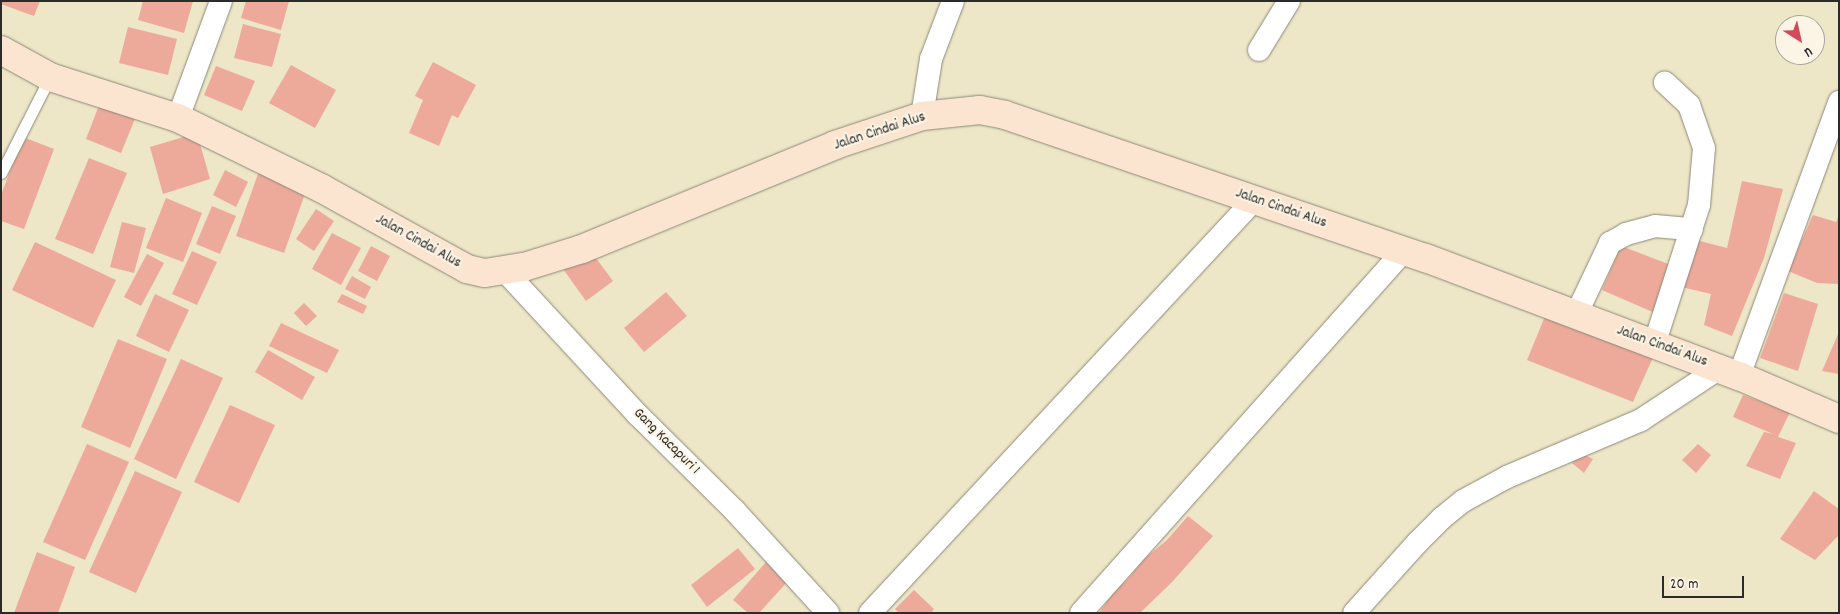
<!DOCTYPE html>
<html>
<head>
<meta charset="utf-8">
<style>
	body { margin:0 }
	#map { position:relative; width:1840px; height:614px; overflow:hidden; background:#ede6c7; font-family:Dekko,sans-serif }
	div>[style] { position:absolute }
	.building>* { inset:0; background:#edaa9b }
	.roads { filter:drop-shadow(0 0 1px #8c8879) drop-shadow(0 0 1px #8c8879) }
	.lane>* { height:11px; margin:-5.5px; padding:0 5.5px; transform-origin:5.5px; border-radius:5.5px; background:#fff }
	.street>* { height:22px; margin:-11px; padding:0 11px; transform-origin:11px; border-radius:11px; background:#fff }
	.secondary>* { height:28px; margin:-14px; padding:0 14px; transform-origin:14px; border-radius:14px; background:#fce5d0 }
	span { translate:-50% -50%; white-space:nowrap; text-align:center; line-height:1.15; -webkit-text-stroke:4px #fcf5e5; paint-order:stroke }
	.street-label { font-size:15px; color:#2b2b2b }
	.frame { position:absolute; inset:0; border:2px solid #2b2b2b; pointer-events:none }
	.north { position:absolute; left:1775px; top:15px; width:50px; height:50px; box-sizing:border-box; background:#fcf5e5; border:1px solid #a8a49b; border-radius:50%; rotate:145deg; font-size:14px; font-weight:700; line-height:20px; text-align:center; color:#2b2b2b }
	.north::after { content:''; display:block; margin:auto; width:18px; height:22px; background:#d1495b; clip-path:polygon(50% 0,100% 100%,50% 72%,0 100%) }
	.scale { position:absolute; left:1662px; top:576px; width:82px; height:22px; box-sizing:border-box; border:2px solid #2b2b2b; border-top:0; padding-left:6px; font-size:15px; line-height:18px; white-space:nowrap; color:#2b2b2b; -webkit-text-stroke:4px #fcf5e5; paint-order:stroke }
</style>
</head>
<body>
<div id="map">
	<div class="building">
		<i style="clip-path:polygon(1px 1px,40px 1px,34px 16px,1px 4px)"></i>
		<i style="clip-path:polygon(143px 1px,193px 1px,184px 33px,138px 20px)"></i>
		<i style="clip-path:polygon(246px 1px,289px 1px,281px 30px,241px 18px)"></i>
		<i style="clip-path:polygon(243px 24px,281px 34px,272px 67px,234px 58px)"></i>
		<i style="clip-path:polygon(128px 27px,177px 39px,168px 75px,119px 63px)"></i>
		<i style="clip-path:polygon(433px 62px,476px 85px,458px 118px,452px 115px,439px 146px,409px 133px,423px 100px,415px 96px)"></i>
		<i style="clip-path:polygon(291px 65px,336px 90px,315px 128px,269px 103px)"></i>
		<i style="clip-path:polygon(216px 66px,255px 81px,242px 111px,204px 95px)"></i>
		<i style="clip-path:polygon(103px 95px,139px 109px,121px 153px,86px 139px)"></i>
		<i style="clip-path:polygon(197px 133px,210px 179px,163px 194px,150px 147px)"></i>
		<i style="clip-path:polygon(23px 137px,54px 149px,24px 229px,1px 221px,1px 195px)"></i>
		<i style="clip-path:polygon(89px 158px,127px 173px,93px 254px,55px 239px)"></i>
		<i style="clip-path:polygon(225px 170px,248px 182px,236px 207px,213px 195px)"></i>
		<i style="clip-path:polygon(259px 171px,307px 188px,284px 253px,236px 236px)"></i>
		<i style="clip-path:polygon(1742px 181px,1783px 189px,1764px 258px,1732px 336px,1704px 325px,1711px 294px,1677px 286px,1692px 239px,1727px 248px)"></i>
		<i style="clip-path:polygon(166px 198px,202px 213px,183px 262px,146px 248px)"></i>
		<i style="clip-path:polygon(212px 206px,236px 216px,220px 254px,196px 244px)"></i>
		<i style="clip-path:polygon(316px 209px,334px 221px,314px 251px,296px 239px)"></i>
		<i style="clip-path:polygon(1813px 215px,1836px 222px,1839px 215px,1839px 284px,1817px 283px,1788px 271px)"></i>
		<i style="clip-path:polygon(122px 222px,146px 228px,134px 273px,110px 267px)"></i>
		<i style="clip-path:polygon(332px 233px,361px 248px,341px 285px,312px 269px)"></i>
		<i style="clip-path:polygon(35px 242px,116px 280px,93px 328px,12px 290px)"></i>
		<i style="clip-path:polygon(371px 246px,390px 256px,377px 281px,358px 271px)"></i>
		<i style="clip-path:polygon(1621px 246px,1671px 265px,1655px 313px,1602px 290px)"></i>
		<i style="clip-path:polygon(590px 250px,613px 281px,586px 301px,563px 269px)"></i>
		<i style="clip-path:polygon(192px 251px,217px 262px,197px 305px,172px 294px)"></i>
		<i style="clip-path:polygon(147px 254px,164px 263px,141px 306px,124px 297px)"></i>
		<i style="clip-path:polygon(352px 276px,371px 287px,365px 299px,345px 289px)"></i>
		<i style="clip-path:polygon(666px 292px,687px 316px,644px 352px,624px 328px)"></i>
		<i style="clip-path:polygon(1784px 293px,1818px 304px,1798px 371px,1760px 358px)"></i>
		<i style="clip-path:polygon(155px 294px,189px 310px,169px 352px,136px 336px)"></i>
		<i style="clip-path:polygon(342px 294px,367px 306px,363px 314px,337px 302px)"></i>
		<i style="clip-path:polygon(304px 303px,317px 316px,306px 326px,294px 313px)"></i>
		<i style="clip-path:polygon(1548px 309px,1655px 353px,1633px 402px,1527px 360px)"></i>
		<i style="clip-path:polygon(281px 323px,339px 350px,327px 373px,269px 346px)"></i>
		<i style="clip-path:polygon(1839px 332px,1839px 374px,1822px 371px)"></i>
		<i style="clip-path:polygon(118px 339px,167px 359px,130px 448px,81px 427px)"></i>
		<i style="clip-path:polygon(268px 350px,315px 377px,302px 400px,255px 372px)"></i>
		<i style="clip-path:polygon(181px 359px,223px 378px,176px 479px,134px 459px)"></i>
		<i style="clip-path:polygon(1743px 395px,1790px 412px,1778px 437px,1796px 443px,1780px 479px,1746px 466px,1764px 432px,1773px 434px,1733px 417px)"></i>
		<i style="clip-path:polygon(230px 405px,275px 425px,239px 503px,194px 482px)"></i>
		<i style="clip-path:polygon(87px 444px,129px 462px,85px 560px,43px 542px)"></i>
		<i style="clip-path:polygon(1698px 444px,1711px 455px,1696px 473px,1682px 460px)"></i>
		<i style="clip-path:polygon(1581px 453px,1593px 459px,1584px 473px,1572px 463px)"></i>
		<i style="clip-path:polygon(135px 471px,182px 492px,136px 593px,89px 572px)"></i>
		<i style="clip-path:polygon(1814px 491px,1839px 509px,1839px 535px,1815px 560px,1780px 539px)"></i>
		<i style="clip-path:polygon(1188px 516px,1213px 536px,1172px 582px,1140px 613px,1099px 613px,1113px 593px,1128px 579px,1144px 559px,1167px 540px)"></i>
		<i style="clip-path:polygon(738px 548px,755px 569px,707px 607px,691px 585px)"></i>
		<i style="clip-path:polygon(37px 552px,75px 567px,58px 613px,14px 613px)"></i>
		<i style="clip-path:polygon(766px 562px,788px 581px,759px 613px,748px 613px,733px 600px)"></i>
		<i style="clip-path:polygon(914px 590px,934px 609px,931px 613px,899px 613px,895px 609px)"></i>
	</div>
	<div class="roads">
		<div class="lane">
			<i style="left:1px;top:173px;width:108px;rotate:-63deg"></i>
		</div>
		<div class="street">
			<i style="left:1259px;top:50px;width:57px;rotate:-58.5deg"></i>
			<i style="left:922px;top:116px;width:58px;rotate:-81deg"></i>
			<i style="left:931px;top:59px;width:62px;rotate:-69.2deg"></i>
			<i style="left:178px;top:118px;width:125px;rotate:-69.8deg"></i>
			<i style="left:505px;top:271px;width:195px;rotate:47.3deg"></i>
			<i style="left:637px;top:414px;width:138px;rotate:44.7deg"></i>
			<i style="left:735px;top:511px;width:138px;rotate:47.6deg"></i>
			<i style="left:1576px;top:315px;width:80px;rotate:-64.7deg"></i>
			<i style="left:1610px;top:243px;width:18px;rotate:-29deg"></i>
			<i style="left:1626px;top:234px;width:30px;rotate:-15deg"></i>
			<i style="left:1655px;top:226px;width:37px;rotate:5deg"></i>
			<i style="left:1654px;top:345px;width:147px;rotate:-72.2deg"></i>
			<i style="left:1699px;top:205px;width:57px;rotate:-85deg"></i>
			<i style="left:1704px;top:148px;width:46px;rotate:-109.2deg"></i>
			<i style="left:1689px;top:105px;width:33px;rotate:-137deg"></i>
			<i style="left:1739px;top:376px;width:292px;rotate:-69.9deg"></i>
			<i style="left:870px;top:613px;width:565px;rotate:-47.08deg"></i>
			<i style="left:1081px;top:613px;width:485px;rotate:-48.3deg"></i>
			<i style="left:1354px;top:613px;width:96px;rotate:-48deg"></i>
			<i style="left:1418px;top:542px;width:34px;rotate:-45deg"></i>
			<i style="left:1442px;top:518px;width:27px;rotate:-39deg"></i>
			<i style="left:1463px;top:501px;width:50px;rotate:-28.6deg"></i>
			<i style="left:1507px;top:477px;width:146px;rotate:-23deg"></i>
			<i style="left:1641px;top:420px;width:95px;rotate:-33.4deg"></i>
		</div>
		<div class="secondary">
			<i style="left:1px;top:50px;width:56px;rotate:28.9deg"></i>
			<i style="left:50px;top:77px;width:134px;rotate:17.8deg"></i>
			<i style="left:178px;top:118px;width:159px;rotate:26.1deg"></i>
			<i style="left:321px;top:188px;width:167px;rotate:29deg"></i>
			<i style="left:467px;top:269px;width:18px;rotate:13deg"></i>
			<i style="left:485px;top:273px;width:39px;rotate:-9deg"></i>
			<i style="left:524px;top:267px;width:61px;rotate:-17.2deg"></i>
			<i style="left:582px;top:249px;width:274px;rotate:-22.3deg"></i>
			<i style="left:835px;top:145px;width:92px;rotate:-18.4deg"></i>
			<i style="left:922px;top:116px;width:58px;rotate:-5.9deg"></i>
			<i style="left:980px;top:110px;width:25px;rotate:11deg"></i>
			<i style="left:1005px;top:115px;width:445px;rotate:18.8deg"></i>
			<i style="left:1426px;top:258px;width:335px;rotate:20.7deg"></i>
			<i style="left:1739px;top:376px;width:109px;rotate:23.3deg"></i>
		</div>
	</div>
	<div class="street-label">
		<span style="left:880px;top:132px;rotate:-18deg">Jalan Cindai Alus</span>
		<span style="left:1281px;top:209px;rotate:19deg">Jalan Cindai Alus</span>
		<span style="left:418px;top:242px;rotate:29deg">Jalan Cindai Alus</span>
		<span style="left:1662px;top:347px;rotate:20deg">Jalan Cindai Alus</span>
		<span style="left:666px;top:442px;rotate:45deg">Gang Kacapuri 1</span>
	</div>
	<div class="frame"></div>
	<div class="north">U</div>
	<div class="scale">20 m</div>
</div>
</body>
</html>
